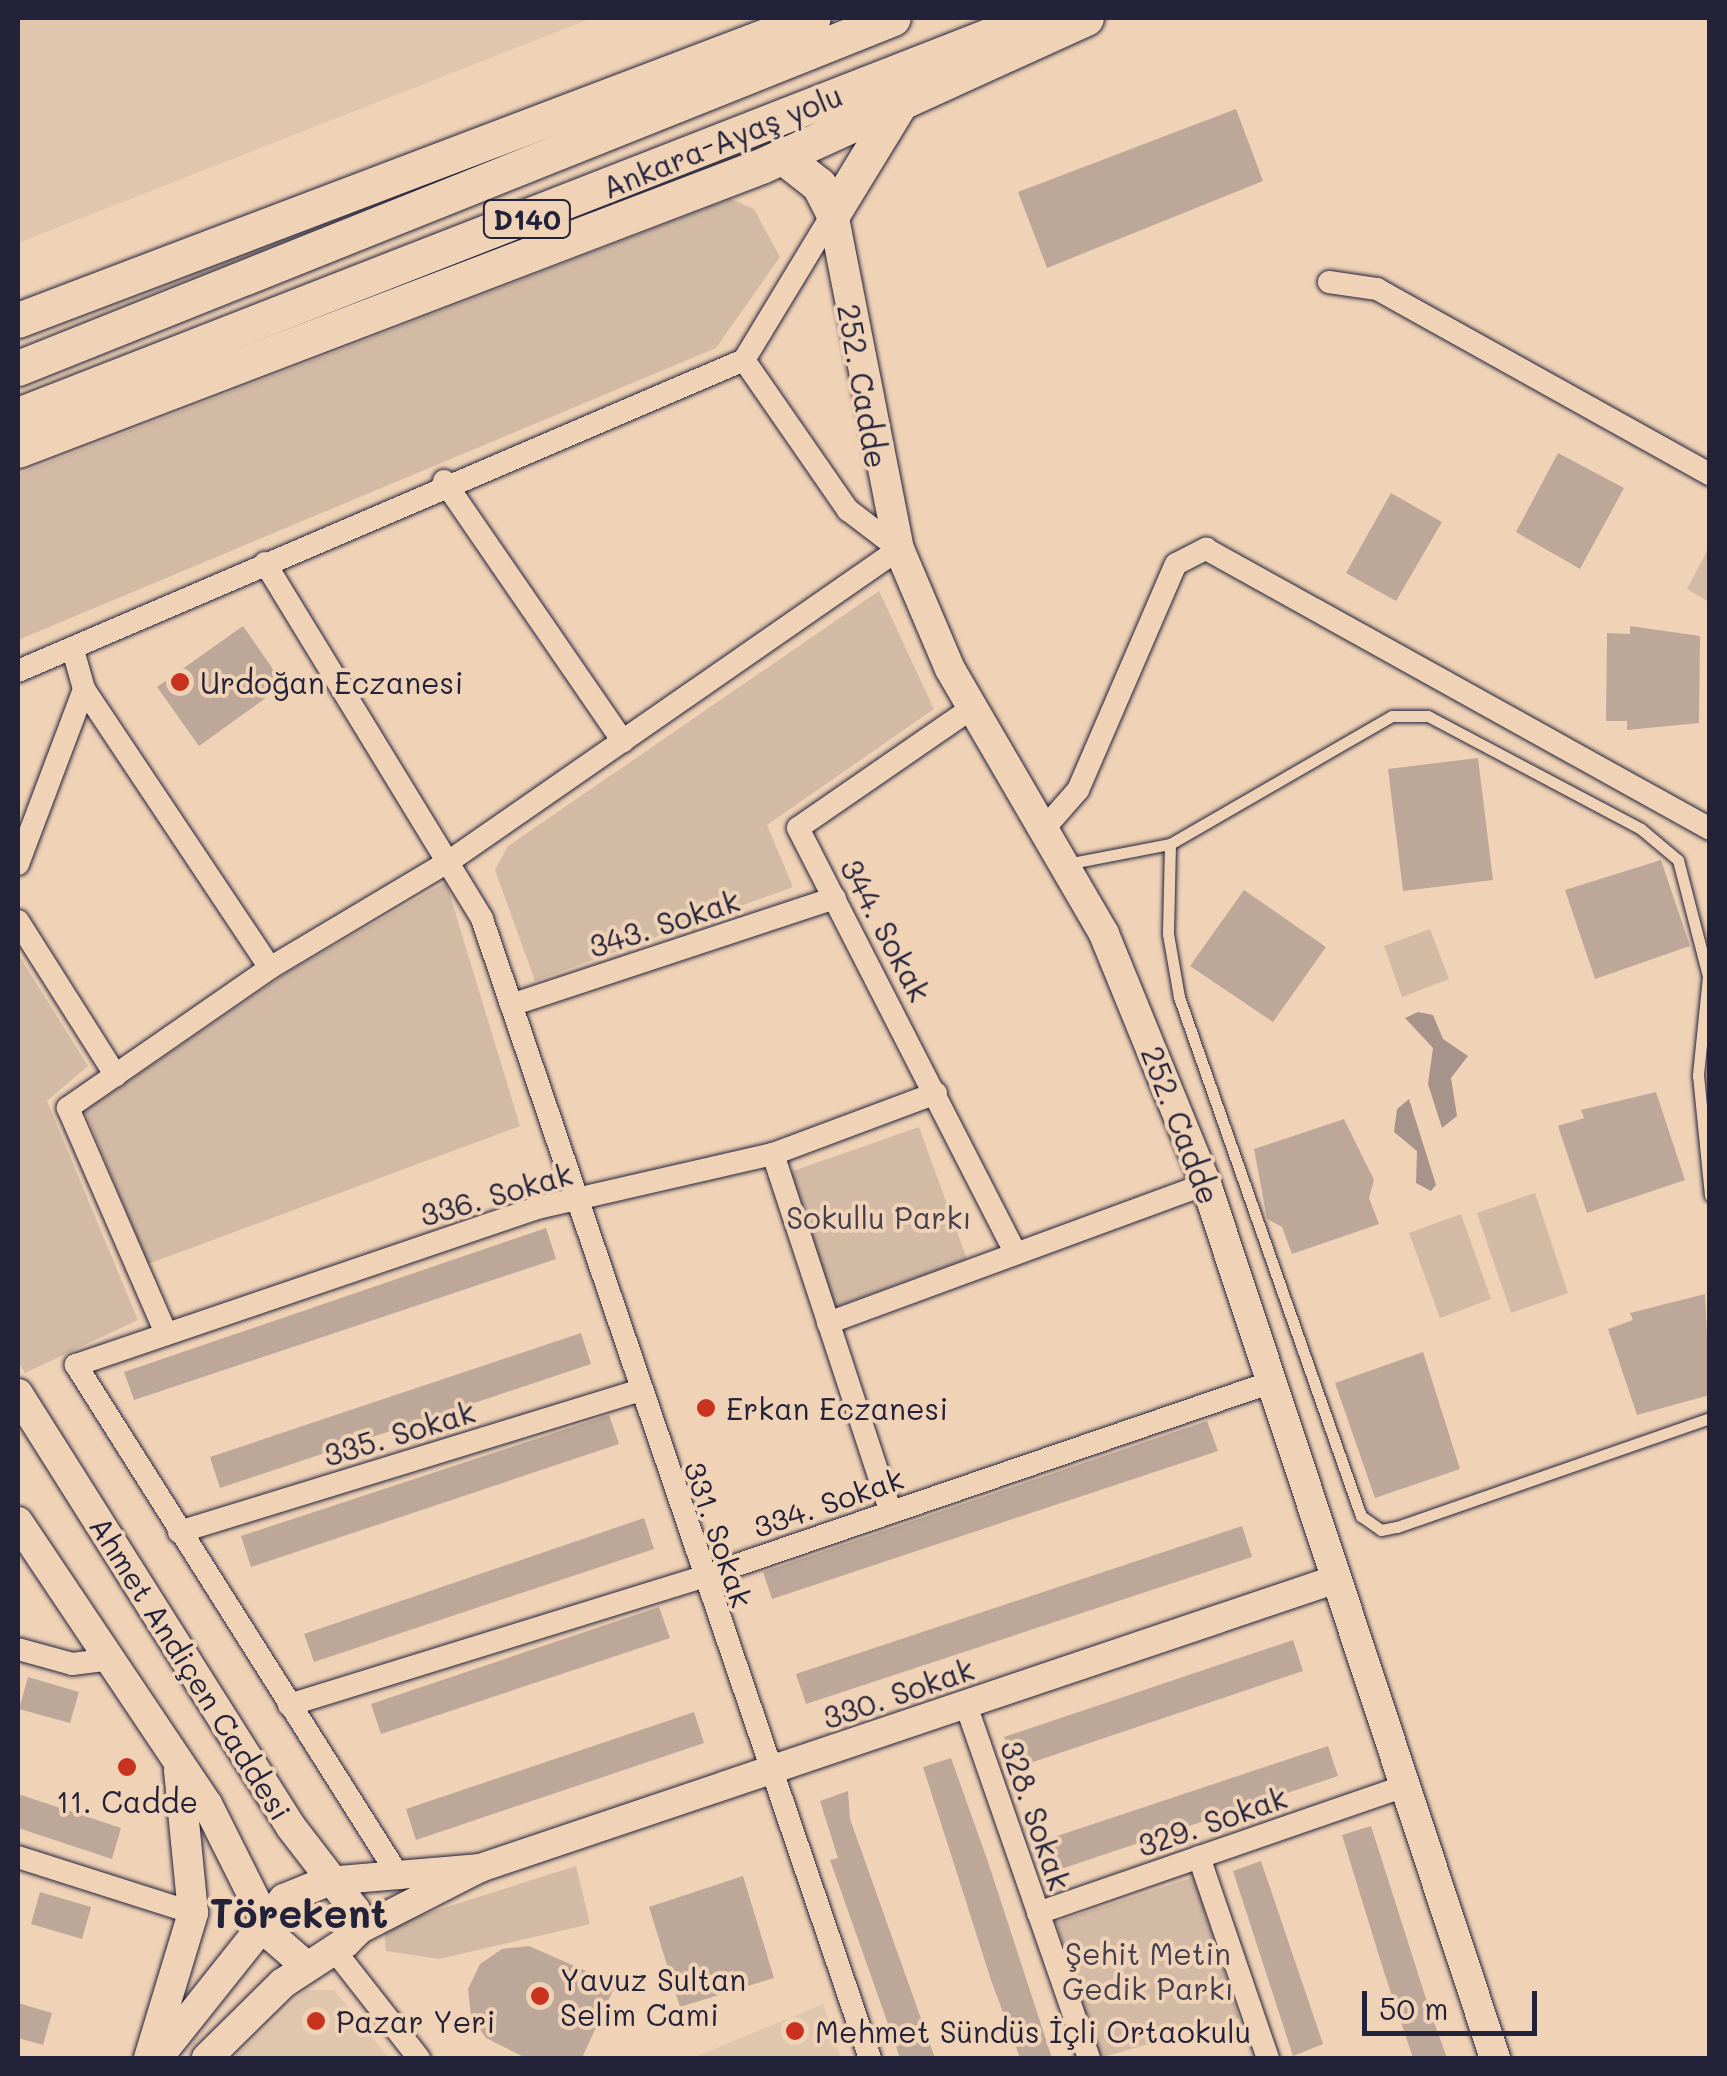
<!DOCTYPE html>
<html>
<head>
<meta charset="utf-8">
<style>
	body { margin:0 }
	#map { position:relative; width:1727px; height:2076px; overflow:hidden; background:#f0d3b7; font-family:Mali,sans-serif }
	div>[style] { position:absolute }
	.built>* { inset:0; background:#e1c6ae }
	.green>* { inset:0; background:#d2baa5 }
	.water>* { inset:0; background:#a6948b }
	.building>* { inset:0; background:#bda798 }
	.roads { filter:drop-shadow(0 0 2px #22223b) drop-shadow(0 0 2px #22223b) }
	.service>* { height:11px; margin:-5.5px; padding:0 5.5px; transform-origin:5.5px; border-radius:5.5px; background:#f0d3b7 }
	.minor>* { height:22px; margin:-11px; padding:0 11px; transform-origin:11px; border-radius:11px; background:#f0d3b7 }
	.tertiary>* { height:28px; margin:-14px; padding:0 14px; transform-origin:14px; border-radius:14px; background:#f0d3b7 }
	.secondary>* { height:30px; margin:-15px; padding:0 15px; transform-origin:15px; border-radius:15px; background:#f0d3b7 }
	.trunk>* { height:35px; margin:-17.5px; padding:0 17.5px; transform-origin:17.5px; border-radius:17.5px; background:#f0d3b7 }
	.dots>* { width:28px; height:28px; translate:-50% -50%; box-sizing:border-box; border:5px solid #f0d3b7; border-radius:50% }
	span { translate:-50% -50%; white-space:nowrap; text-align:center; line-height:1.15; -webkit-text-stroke:8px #f0d3b7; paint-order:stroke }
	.shield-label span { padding:2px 8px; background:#f0d3b7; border:2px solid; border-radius:8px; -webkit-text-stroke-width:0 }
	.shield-label { font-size:28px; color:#22223b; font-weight:700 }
	.street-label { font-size:30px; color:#22223b }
	.poi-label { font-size:30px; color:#22223b }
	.left { translate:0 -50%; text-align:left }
	.park-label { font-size:30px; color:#454050 }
	.district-label { font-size:40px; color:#22223b; font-weight:700 }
	.frame { position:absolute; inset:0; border:20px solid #22223b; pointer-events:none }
	.scale { position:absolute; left:1362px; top:1991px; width:175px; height:45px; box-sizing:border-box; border:5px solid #22223b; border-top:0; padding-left:12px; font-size:30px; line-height:35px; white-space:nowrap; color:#22223b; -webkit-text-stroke:8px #f0d3b7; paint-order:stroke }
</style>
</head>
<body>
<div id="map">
	<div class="built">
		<i style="clip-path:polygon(18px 18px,592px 18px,18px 243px)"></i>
		<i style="clip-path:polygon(306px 1990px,334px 1990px,389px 2058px,234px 2058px)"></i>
		<i style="clip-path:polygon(823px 2004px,841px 2058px,692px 2058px)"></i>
	</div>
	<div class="green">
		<i style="clip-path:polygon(731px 199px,754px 209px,780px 257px,716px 348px,18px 640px,18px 474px)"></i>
		<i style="clip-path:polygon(1709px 547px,1710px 602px,1709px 602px,1687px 589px)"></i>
		<i style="clip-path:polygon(879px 591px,934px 709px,767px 825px,793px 887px,535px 981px,495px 870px,508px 846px)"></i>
		<i style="clip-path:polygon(446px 882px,520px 1126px,148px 1264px,85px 1111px,288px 972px)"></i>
		<i style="clip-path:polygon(1430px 929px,1449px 979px,1402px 997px,1384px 946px)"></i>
		<i style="clip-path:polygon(18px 954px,88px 1066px,47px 1101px,138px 1320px,25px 1373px,18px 1361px)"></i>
		<i style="clip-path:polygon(919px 1127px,967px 1259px,835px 1307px,790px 1172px)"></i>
		<i style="clip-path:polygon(1535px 1193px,1568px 1293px,1511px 1313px,1477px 1213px)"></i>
		<i style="clip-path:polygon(1461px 1214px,1491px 1299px,1440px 1318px,1409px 1233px)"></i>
		<i style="clip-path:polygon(576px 1866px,590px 1924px,439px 1959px,386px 1951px,384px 1927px)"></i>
		<i style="clip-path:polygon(1194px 1877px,1239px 2018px,1100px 2058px,1056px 1922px)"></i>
	</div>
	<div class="water">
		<i style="clip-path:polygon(1418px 1012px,1433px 1015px,1443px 1039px,1468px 1056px,1451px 1078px,1457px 1116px,1442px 1128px,1428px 1084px,1433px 1048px,1405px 1018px)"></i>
		<i style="clip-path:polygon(1409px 1099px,1436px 1185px,1431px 1191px,1416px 1183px,1417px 1151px,1394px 1132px,1397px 1109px)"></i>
	</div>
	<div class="building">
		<i style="clip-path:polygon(1236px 109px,1263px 181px,1047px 268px,1018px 192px)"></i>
		<i style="clip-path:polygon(1558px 453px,1624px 488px,1580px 569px,1516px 532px)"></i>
		<i style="clip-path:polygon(1391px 493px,1442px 522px,1396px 601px,1346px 573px)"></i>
		<i style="clip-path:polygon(243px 626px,284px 685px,199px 746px,157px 687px)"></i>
		<i style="clip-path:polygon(1630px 626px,1700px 636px,1699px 723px,1627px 730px,1627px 721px,1606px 721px,1607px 633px,1630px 634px)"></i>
		<i style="clip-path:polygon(1478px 758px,1493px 880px,1403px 891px,1388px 769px)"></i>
		<i style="clip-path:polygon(1661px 860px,1690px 946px,1595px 979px,1565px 890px)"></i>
		<i style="clip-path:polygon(1244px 890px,1326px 947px,1273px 1022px,1190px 966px)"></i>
		<i style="clip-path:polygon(1656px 1092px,1685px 1180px,1587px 1213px,1558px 1126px,1584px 1118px,1581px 1110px)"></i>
		<i style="clip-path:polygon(1344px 1119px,1374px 1180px,1369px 1198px,1379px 1224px,1292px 1254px,1282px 1227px,1267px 1219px,1254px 1149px)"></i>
		<i style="clip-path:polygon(546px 1228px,556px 1259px,134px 1400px,124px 1372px)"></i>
		<i style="clip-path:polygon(1705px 1294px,1710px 1395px,1637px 1415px,1608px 1329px,1633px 1320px,1630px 1313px)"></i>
		<i style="clip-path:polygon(581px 1333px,591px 1364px,220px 1488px,210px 1457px)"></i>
		<i style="clip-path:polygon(1423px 1352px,1460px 1469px,1375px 1498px,1335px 1383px)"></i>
		<i style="clip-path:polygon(609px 1415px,619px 1444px,251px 1567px,241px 1536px)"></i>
		<i style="clip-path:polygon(1207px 1421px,1218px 1451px,772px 1599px,763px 1572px)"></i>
		<i style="clip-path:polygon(644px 1518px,654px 1549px,314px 1662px,304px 1634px)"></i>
		<i style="clip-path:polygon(1242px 1526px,1252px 1557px,806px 1704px,796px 1674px)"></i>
		<i style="clip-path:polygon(659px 1607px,670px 1638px,381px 1734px,371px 1704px)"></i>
		<i style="clip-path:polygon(1293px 1640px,1303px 1671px,1015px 1768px,1004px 1737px)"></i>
		<i style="clip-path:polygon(28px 1677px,79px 1692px,70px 1723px,19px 1709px)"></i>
		<i style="clip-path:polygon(694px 1712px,704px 1743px,416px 1840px,406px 1809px)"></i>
		<i style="clip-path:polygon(1328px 1746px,1338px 1776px,1049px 1873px,1039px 1842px)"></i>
		<i style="clip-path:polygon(951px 1758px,988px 1862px,1052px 2058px,1020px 2058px,991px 1980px,923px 1767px)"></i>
		<i style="clip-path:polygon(848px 1791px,850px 1819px,935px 2058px,900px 2058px,830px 1860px,838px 1858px,820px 1801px)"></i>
		<i style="clip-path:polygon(18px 1794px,121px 1828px,112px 1859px,18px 1828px)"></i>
		<i style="clip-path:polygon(1371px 1826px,1429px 2008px,1447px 2058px,1413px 2058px,1383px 1969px,1342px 1835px)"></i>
		<i style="clip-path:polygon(1261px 1861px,1323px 2044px,1293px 2056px,1233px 1871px)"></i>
		<i style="clip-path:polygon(743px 1876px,774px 1978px,680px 2007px,649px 1907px)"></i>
		<i style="clip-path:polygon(40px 1892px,91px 1907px,82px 1939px,31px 1924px)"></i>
		<i style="clip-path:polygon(529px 1946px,616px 1984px,582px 2058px,526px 2058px,486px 2038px,471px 2016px,468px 1989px,480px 1964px,502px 1949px)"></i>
		<i style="clip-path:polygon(18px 2003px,52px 2013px,43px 2045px,18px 2038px)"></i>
	</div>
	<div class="roads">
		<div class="service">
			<i style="left:1170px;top:844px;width:90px;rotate:91.3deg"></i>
			<i style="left:1168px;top:934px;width:64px;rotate:80.1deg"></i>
			<i style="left:1179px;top:997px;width:550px;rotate:70.68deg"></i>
			<i style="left:1361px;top:1516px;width:24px;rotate:35deg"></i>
			<i style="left:1381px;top:1530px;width:16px;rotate:-11deg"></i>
			<i style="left:1397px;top:1527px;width:331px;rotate:-19.2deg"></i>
			<i style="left:1066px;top:864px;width:106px;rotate:-10.9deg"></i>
			<i style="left:1170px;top:844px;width:256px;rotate:-30deg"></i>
			<i style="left:1392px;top:716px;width:36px"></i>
			<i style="left:1428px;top:716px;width:241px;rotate:27.9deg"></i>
			<i style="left:1641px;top:829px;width:48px;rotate:40deg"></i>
			<i style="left:1678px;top:860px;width:120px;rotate:75.5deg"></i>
			<i style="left:1708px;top:976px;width:100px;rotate:95.8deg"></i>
			<i style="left:1698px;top:1075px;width:121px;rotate:84.3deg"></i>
		</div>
		<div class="minor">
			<i style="left:1329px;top:282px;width:49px;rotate:8.3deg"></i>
			<i style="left:1377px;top:289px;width:381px;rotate:29.1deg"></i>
			<i style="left:744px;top:360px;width:172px;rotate:-58.8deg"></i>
			<i style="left:444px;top:481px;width:316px;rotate:55.5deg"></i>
			<i style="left:265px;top:563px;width:417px;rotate:58.6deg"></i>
			<i style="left:482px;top:919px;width:1203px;rotate:71.19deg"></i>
			<i style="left:73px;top:650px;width:41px;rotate:74.2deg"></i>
			<i style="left:84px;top:689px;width:335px;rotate:56.3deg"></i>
			<i style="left:18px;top:671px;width:790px;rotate:-23.19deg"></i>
			<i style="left:744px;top:360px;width:183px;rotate:55.3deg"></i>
			<i style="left:848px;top:510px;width:64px;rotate:37.4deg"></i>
			<i style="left:899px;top:549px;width:545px;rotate:145.23deg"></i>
			<i style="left:451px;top:860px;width:211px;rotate:149.2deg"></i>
			<i style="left:270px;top:968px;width:246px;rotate:145.3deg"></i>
			<i style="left:68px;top:1108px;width:243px;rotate:66.5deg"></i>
			<i style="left:972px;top:708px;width:211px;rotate:145.4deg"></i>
			<i style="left:798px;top:828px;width:474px;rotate:62.9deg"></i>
			<i style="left:1043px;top:830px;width:53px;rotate:-48.8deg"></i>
			<i style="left:1078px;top:790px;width:246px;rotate:-66.6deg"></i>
			<i style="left:1176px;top:564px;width:34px;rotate:-27deg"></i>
			<i style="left:1206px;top:549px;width:577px;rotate:29.05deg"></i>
			<i style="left:18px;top:864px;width:187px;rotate:-69.3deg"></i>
			<i style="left:18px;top:921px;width:183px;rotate:57.7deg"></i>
			<i style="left:511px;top:1005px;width:341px;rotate:-18.3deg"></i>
			<i style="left:773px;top:1154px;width:377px;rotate:71.8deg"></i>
			<i style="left:828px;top:1323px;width:403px;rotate:-20.2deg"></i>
			<i style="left:179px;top:1532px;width:479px;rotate:-17.1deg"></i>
			<i style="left:18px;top:1649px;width:56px;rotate:15.5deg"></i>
			<i style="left:72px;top:1664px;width:40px;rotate:-7.1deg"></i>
			<i style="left:289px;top:1705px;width:432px;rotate:-17.2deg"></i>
			<i style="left:702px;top:1577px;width:599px;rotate:-18.89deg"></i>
			<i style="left:966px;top:1705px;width:374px;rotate:70.8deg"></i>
			<i style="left:18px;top:1857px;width:184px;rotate:17.7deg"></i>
			<i style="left:1199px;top:1857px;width:213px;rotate:71.1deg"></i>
			<i style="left:400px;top:1878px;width:607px;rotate:-122.28deg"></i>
			<i style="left:76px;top:1365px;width:487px;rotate:-18.8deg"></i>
			<i style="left:537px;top:1208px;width:242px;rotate:-12.9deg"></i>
			<i style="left:773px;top:1154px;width:174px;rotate:-20.5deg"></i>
			<i style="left:1038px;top:1913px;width:388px;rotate:-19.1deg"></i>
			<i style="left:335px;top:1951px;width:136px;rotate:51.9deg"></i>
		</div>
		<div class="tertiary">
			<i style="left:480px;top:1868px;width:904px;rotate:-18.64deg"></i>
			<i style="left:328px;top:1881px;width:153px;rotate:-4.9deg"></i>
			<i style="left:480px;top:1868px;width:138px;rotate:152.9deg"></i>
		</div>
		<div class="secondary">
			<i style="left:833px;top:213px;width:342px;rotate:78.9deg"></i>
			<i style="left:899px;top:549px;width:130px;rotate:67deg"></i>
			<i style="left:950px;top:669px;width:306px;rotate:59.8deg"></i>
			<i style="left:1104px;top:934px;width:270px;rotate:67.8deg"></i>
			<i style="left:1206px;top:1184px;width:921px;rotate:71.7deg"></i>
			<i style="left:18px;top:1394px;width:512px;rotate:57.77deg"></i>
			<i style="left:291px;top:1827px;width:105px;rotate:52.4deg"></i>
			<i style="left:355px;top:1910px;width:21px;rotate:85deg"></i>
			<i style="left:357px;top:1931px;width:16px;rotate:135deg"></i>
			<i style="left:346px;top:1942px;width:75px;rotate:146.9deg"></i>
			<i style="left:283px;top:1983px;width:107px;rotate:135.4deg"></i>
			<i style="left:18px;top:1522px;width:339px;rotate:56.2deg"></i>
			<i style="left:207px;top:1804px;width:150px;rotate:63.4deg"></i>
			<i style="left:274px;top:1938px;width:43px;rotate:41.2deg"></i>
			<i style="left:167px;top:2046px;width:188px;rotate:-51.5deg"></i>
			<i style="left:284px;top:1899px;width:48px;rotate:-22.2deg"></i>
			<i style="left:149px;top:2058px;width:152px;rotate:-73.1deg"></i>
			<i style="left:193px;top:1913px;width:144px;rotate:-95.6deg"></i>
		</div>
		<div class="trunk">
			<i style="left:782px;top:156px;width:47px;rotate:38.1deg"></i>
			<i style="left:819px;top:185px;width:31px;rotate:63deg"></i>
			<i style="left:833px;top:213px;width:132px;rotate:-58.6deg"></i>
			<i style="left:18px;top:320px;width:850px;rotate:-20.8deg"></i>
			<i style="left:18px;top:368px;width:942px;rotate:-21.8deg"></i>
			<i style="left:18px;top:415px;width:1091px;rotate:-21.34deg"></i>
			<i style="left:18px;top:450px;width:795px;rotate:-20.92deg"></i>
			<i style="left:761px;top:166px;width:357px;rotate:-24.5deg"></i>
		</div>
	</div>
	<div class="dots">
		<i style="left:180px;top:682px;background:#c8321e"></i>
		<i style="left:706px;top:1408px;background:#c8321e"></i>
		<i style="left:127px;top:1767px;background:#c8321e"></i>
		<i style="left:540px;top:1996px;background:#c8321e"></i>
		<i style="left:316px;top:2021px;background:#c8321e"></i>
		<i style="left:795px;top:2031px;background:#c8321e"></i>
	</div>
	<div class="shield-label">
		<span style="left:527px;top:219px">D140</span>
	</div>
	<div class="street-label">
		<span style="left:722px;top:141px;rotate:-22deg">Ankara-Ayaş yolu</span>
		<span style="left:863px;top:386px;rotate:80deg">252. Cadde</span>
		<span style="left:664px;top:923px;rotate:-18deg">343. Sokak</span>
		<span style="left:886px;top:930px;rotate:62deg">344. Sokak</span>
		<span style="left:1181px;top:1125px;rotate:69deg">252. Cadde</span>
		<span style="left:496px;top:1194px;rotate:-16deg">336. Sokak</span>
		<span style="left:399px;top:1433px;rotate:-17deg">335. Sokak</span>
		<span style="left:828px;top:1502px;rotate:-19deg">334. Sokak</span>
		<span style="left:719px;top:1534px;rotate:71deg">331. Sokak</span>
		<span style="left:191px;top:1668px;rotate:58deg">Ahmet Andiçen Caddesi</span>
		<span style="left:898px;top:1693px;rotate:-19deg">330. Sokak</span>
		<span style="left:1036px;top:1815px;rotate:71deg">328. Sokak</span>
		<span style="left:1212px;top:1821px;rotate:-19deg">329. Sokak</span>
	</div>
	<div class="poi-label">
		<span class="left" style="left:200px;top:682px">Urdoğan Eczanesi</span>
		<span class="left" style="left:726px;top:1408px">Erkan Eczanesi</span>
		<span style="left:127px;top:1801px">11. Cadde</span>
		<span class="left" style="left:560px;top:1996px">Yavuz Sultan<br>Selim Cami</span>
		<span class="left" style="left:336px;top:2021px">Pazar Yeri</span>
		<span class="left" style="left:815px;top:2031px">Mehmet Sündüs İçli Ortaokulu</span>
	</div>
	<div class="park-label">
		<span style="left:879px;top:1217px">Sokullu Parkı</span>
		<span style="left:1148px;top:1970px">Şehit Metin<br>Gedik Parkı</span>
	</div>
	<div class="district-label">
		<span style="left:299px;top:1912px">Törekent</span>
	</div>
	<div class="frame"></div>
	<div class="scale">50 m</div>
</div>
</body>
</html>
